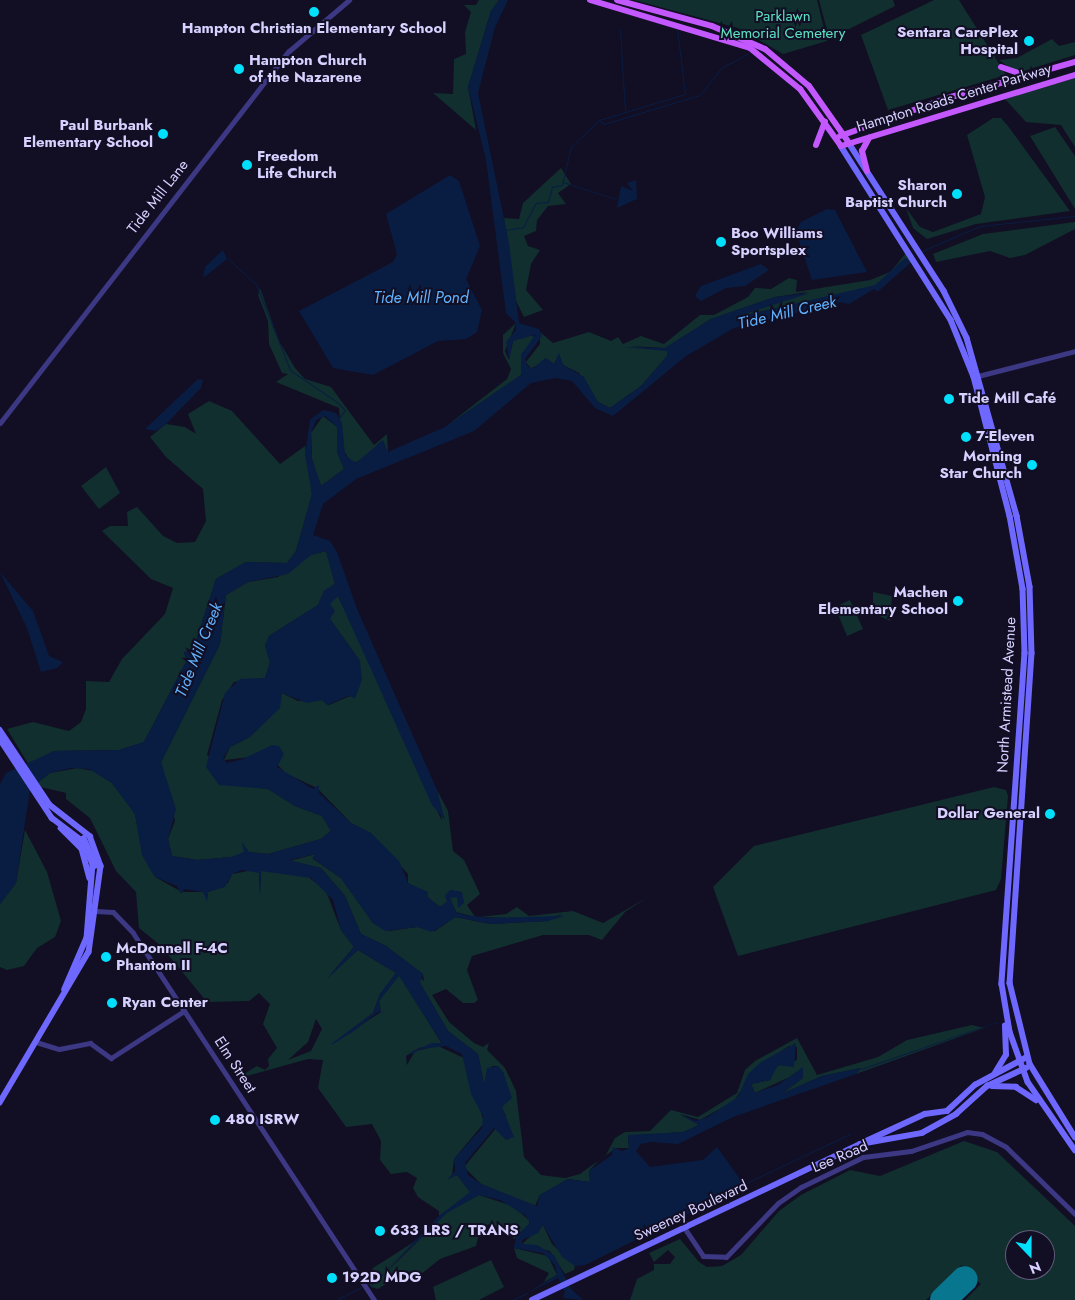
<!DOCTYPE html>
<html>
<head>
<meta charset="utf-8">
<style>
	body { margin:0 }
	#map { position:relative; width:1075px; height:1300px; overflow:hidden; background:#120e24; font-family:Jost,sans-serif }
	div>[style] { position:absolute }
	.green>* { inset:0; background:#112f2e }
	.water>* { inset:0; background:#091d43 }
	.stream>* { height:1px; margin:-0.5px; padding:0 0.5px; transform-origin:0.5px; border-radius:0.5px; background:#091d43 }
	.river>* { height:7px; margin:-3.5px; padding:0 3.5px; transform-origin:3.5px; border-radius:3.5px; background:#091d43 }
	.runway>* { height:26px; margin:-13px; padding:0 13px; transform-origin:13px; border-radius:13px; background:#097690 }
	.tertiary>* { height:5px; margin:-2.5px; padding:0 2.5px; transform-origin:2.5px; border-radius:2.5px; background:#3c3884 }
	.secondary>* { height:5.5px; margin:-2.75px; padding:0 2.75px; transform-origin:2.75px; border-radius:2.75px; background:#6f68ff }
	.primary>* { height:6px; margin:-3px; padding:0 3px; transform-origin:3px; border-radius:3px; background:#c358ff }
	.dots>* { width:14px; height:14px; translate:-50% -50%; box-sizing:border-box; border:2px solid #120e24; border-radius:50% }
	span { translate:-50% -50%; white-space:nowrap; text-align:center; line-height:1.15; -webkit-text-stroke:4px #120e24; paint-order:stroke }
	.park-label { font-size:15px; color:#5be2c2 }
	.poi-label { font-size:15px; color:#d7d1ff; font-weight:700 }
	.right { translate:-100% -50%; text-align:right }
	.left { translate:0 -50%; text-align:left }
	.street-label { font-size:15px; color:#d7d1ff }
	.water-label { font-size:16px; color:#5fb3ff; font-style:italic }
	.north { position:absolute; left:1005px; top:1230px; width:50px; height:50px; box-sizing:border-box; background:#120e24; border:1px solid #615c7c; border-radius:50%; rotate:158deg; font-size:14px; font-weight:700; line-height:20px; text-align:center; color:#d7d1ff }
	.north::after { content:''; display:block; margin:auto; width:18px; height:22px; background:#00dffc; clip-path:polygon(50% 0,100% 100%,50% 72%,0 100%) }
</style>
</head>
<body>
<div id="map">
	<div class="green">
		<i style="clip-path:polygon(479px 0,499px 0,491px 11px,468px 87px,476px 130px,433px 93px,453px 94px,454px 59px,466px 54px,465px 32px,471px 12px,464px 5px,476px 5px)"></i>
		<i style="clip-path:polygon(634px 0,817px 0,827px 41px,783px 54px,738px 28px)"></i>
		<i style="clip-path:polygon(819px 0,893px 0,895px 6px,837px 35px,828px 34px)"></i>
		<i style="clip-path:polygon(934px 0,959px 0,1006px 75px,888px 110px,861px 35px)"></i>
		<i style="clip-path:polygon(1052px 39px,1059px 46px,1075px 42px,1075px 55px,1017px 73px,999px 60px,1017px 58px)"></i>
		<i style="clip-path:polygon(1075px 78px,1075px 147px,1061px 125px,1026px 122px,1005px 99px)"></i>
		<i style="clip-path:polygon(993px 118px,1001px 118px,1008px 126px,1070px 211px,976px 224px,927px 239px,913px 228px,906px 208px,920px 227px,933px 232px,981px 214px,985px 197px,967px 135px)"></i>
		<i style="clip-path:polygon(1055px 127px,1075px 156px,1075px 209px,1030px 136px)"></i>
		<i style="clip-path:polygon(561px 168px,571px 184px,558px 193px,566px 204px,548px 206px,537px 220px,536px 231px,524px 236px,528px 246px,540px 250px,531px 264px,526px 290px,543px 310px,524px 317px,516px 301px,504px 218px,519px 219px,523px 203px)"></i>
		<i style="clip-path:polygon(1075px 222px,1075px 229px,1025px 255px,1010px 258px,990px 251px,936px 262px,933px 254px,983px 234px)"></i>
		<i style="clip-path:polygon(906px 253px,911px 262px,872px 294px,883px 284px,729px 319px,808px 292px,775px 297px,711px 319px,665px 348px,631px 346px,667px 351px,667px 356px,641px 386px,610px 408px,598px 402px,579px 373px,563px 365px,559px 354px,554px 364px,547px 359px,531px 369px,526px 362px,540px 344px,540px 332px,553px 343px,589px 332px,611px 341px,618px 337px,623px 344px,641px 336px,664px 344px,700px 315px,714px 315px,748px 297px,755px 288px,771px 289px,789px 278px,797px 280px,796px 292px,870px 280px,890px 272px)"></i>
		<i style="clip-path:polygon(260px 288px,279px 341px,295px 368px,305px 379px,331px 387px,374px 445px,387px 434px,388px 452px,380px 442px,371px 455px,352px 464px,342px 448px,339px 408px,276px 382px,288px 374px,282px 373px,269px 344px,268px 321px,258px 295px)"></i>
		<i style="clip-path:polygon(516px 323px,505px 351px,509px 360px,513px 341px,526px 334px,535px 337px,521px 355px,521px 375px,445px 427px,507px 379px,511px 369px,503px 353px,503px 335px)"></i>
		<i style="clip-path:polygon(209px 401px,232px 411px,280px 464px,305px 446px,312px 494px,296px 551px,287px 563px,246px 562px,216px 579px,194px 647px,184px 653px,187px 660px,144px 742px,119px 750px,54px 751px,29px 765px,7px 729px,33px 722px,69px 731px,81px 722px,86px 709px,86px 681px,109px 682px,122px 659px,165px 614px,173px 588px,151px 579px,102px 531px,110px 526px,128px 526px,127px 512px,137px 507px,163px 536px,177px 543px,195px 542px,206px 521px,203px 489px,166px 457px,150px 437px,166px 424px,185px 427px,196px 434px,188px 414px)"></i>
		<i style="clip-path:polygon(323px 416px,337px 427px,337px 452px,344px 469px,321px 486px,312px 459px,311px 433px)"></i>
		<i style="clip-path:polygon(106px 467px,120px 493px,99px 509px,81px 486px)"></i>
		<i style="clip-path:polygon(326px 551px,335px 584px,324px 591px,318px 605px,269px 636px,265px 646px,270px 662px,265px 678px,234px 682px,222px 700px,207px 755px,253px 787px,268px 789px,295px 806px,322px 816px,331px 831px,321px 839px,268px 854px,249px 852px,242px 843px,245px 852px,232px 857px,197px 860px,172px 856px,168px 839px,175px 821px,161px 762px,220px 644px,226px 595px,248px 582px,278px 577px,311px 555px)"></i>
		<i style="clip-path:polygon(873px 592px,892px 596px,890px 621px,873px 613px)"></i>
		<i style="clip-path:polygon(338px 596px,442px 821px,437px 790px,448px 811px,453px 851px,464px 860px,480px 894px,467px 905px,475px 917px,456px 912px,450px 898px,460px 892px,450px 890px,447px 902px,440px 907px,408px 883px,408px 874px,371px 833px,351px 823px,317px 788px,285px 773px,276px 763px,251px 757px,224px 760px,230px 747px,246px 739px,282px 693px,298px 701px,323px 700px,329px 705px,357px 693px,360px 661px,330px 619px,329px 604px)"></i>
		<i style="clip-path:polygon(850px 600px,863px 629px,847px 636px,835px 607px)"></i>
		<i style="clip-path:polygon(evenodd,78px 768px,93px 771px,112px 783px,135px 814px,143px 856px,155px 877px,182px 892px,203px 892px,207px 899px,208px 892px,228px 883px,232px 874px,253px 870px,259px 873px,260px 894px,261px 871px,265px 870px,307px 876px,326px 891px,341px 930px,354px 947px,330px 975px,358px 950px,396px 973px,380px 994px,373px 1013px,332px 1044px,381px 1012px,379px 1001px,399px 975px,442px 1044px,419px 1048px,406px 1056px,407px 1065px,415px 1051px,438px 1046px,466px 1059px,484px 1123px,454px 1159px,452px 1176px,457px 1175px,470px 1192px,465px 1198px,439px 1216px,439px 1211px,418px 1197px,413px 1188px,417px 1178px,407px 1172px,391px 1174px,380px 1160px,381px 1141px,372px 1124px,346px 1127px,318px 1088px,323px 1060px,308px 1059px,236px 1079px,257px 1066px,265px 1070px,269px 1066px,268px 1059px,277px 1048px,263px 1024px,270px 1004px,259px 993px,249px 1001px,207px 1002px,160px 945px,139px 928px,136px 892px,116px 871px,90px 818px,66px 799px,66px 793px,41px 787px,38px 782px,50px 773px,78px 768px,316px 1019px,322px 1029px,311px 1051px,288px 1060px,308px 1042px,316px 1019px)"></i>
		<i style="clip-path:polygon(994px 787px,1006px 790px,1008px 796px,1001px 879px,996px 890px,738px 956px,713px 887px,754px 846px)"></i>
		<i style="clip-path:polygon(25px 830px,47px 872px,61px 921px,55px 937px,37px 948px,24px 966px,7px 970px,0 967px,0 904px,16px 883px)"></i>
		<i style="clip-path:polygon(316px 854px,313px 859px,341px 878px,373px 923px,389px 931px,417px 927px,435px 931px,455px 917px,490px 924px,548px 921px,563px 914px,546px 919px,479px 917px,506px 914px,517px 907px,529px 916px,573px 911px,603px 923px,648px 897px,625px 912px,602px 940px,589px 935px,543px 935px,472px 956px,467px 970px,478px 1000px,474px 1003px,463px 1003px,446px 989px,432px 995px,449px 1022px,474px 1043px,483px 1047px,489px 1043px,487px 1050px,505px 1068px,516px 1091px,524px 1157px,541px 1175px,565px 1178px,580px 1174px,606px 1155px,615px 1138px,625px 1132px,650px 1131px,671px 1110px,698px 1117px,737px 1093px,745px 1070px,755px 1061px,797px 1038px,817px 1075px,878px 1057px,907px 1040px,972px 1025px,984px 1028px,856px 1074px,861px 1068px,822px 1076px,781px 1094px,803px 1078px,794px 1075px,755px 1093px,751px 1084px,770px 1080px,774px 1067px,797px 1060px,797px 1047px,789px 1046px,756px 1068px,734px 1101px,700px 1120px,680px 1114px,699px 1125px,683px 1132px,628px 1136px,629px 1148px,616px 1148px,598px 1161px,589px 1171px,590px 1182px,568px 1179px,540px 1195px,535px 1206px,481px 1184px,464px 1167px,506px 1116px,501px 1106px,504px 1074px,498px 1066px,492px 1066px,484px 1084px,478px 1054px,448px 1031px,420px 983px,419px 976px,424px 981px,423px 974px,386px 946px,361px 934px,345px 896px,321px 868px,289px 861px)"></i>
		<i style="clip-path:polygon(evenodd,964px 1141px,997px 1152px,1075px 1226px,1075px 1300px,965px 1300px,981px 1284px,962px 1265px,926px 1300px,630px 1300px,637px 1279px,654px 1270px,654px 1264px,670px 1264px,675px 1257px,668px 1250px,654px 1262px,649px 1253px,680px 1239px,699px 1262px,707px 1267px,722px 1266px,741px 1255px,779px 1211px,801px 1195px,850px 1170px,880px 1176px,964px 1141px,1015px 1240px,1045px 1240px,1045px 1270px,1015px 1270px,1015px 1240px)"></i>
		<i style="clip-path:polygon(479px 1195px,512px 1206px,529px 1220px,529px 1226px,514px 1239px,510px 1232px,489px 1224px,480px 1230px,476px 1246px,440px 1259px,415px 1279px,397px 1277px,378px 1289px,371px 1287px,368px 1281px,373px 1268px,417px 1240px,388px 1271px,447px 1212px)"></i>
		<i style="clip-path:polygon(543px 1225px,552px 1244px,575px 1266px,574px 1270px,565px 1274px,550px 1251px,522px 1244px)"></i>
		<i style="clip-path:polygon(514px 1248px,548px 1256px,557px 1275px,544px 1282px,549px 1273px,517px 1258px)"></i>
		<i style="clip-path:polygon(491px 1260px,504px 1287px,479px 1300px,436px 1300px,433px 1287px)"></i>
	</div>
	<div class="water">
		<i style="clip-path:polygon(evenodd,499px 0,508px 0,495px 27px,478px 93px,509px 243px,519px 323px,539px 329px,542px 336px,525px 359px,528px 367px,534px 368px,545px 358px,554px 364px,559px 353px,563px 365px,584px 377px,598px 402px,610px 408px,641px 386px,667px 356px,667px 351px,622px 347px,665px 348px,711px 319px,775px 297px,810px 293px,729px 319px,884px 283px,849px 304px,840px 302px,734px 328px,686px 356px,613px 416px,595px 408px,572px 381px,555px 378px,531px 383px,474px 431px,356px 479px,323px 504px,313px 535px,330px 541px,337px 552px,357px 609px,437px 790px,445px 820px,432px 805px,338px 596px,330px 604px,335px 611px,330px 619px,360px 661px,362px 680px,355px 698px,348px 696px,327px 705px,322px 700px,307px 703px,282px 693px,280px 708px,250px 737px,230px 747px,223px 758px,227px 763px,243px 759px,272px 745px,279px 746px,284px 754px,277px 767px,313px 789px,319px 785px,319px 793px,351px 823px,371px 833px,399px 861px,408px 883px,428px 892px,428px 897px,440px 907px,447px 902px,445px 895px,450px 890px,462px 892px,464px 903px,458px 908px,457px 897px,450px 898px,456px 912px,464px 915px,490px 918px,564px 916px,548px 921px,491px 924px,456px 917px,432px 932px,417px 927px,385px 931px,373px 923px,341px 878px,312px 858px,316px 854px,289px 860px,321px 868px,345px 896px,361px 934px,386px 946px,423px 974px,420px 983px,448px 1031px,478px 1054px,484px 1084px,487px 1068px,498px 1066px,504px 1074px,512px 1098px,502px 1107px,514px 1137px,506px 1140px,494px 1128px,465px 1163px,468px 1175px,481px 1184px,537px 1206px,540px 1195px,568px 1179px,590px 1182px,589px 1171px,612px 1155px,613px 1147px,622px 1151px,629px 1148px,628px 1135px,683px 1132px,699px 1125px,679px 1114px,696px 1121px,708px 1117px,738px 1097px,748px 1074px,761px 1062px,796px 1043px,794px 1067px,778px 1065px,770px 1080px,751px 1084px,755px 1093px,778px 1085px,803px 1067px,803px 1078px,781px 1094px,822px 1076px,861px 1068px,856px 1074px,733px 1117px,678px 1144px,650px 1142px,641px 1144px,636px 1151px,650px 1167px,703px 1160px,717px 1147px,745px 1186px,585px 1265px,575px 1266px,562px 1257px,543px 1225px,538px 1233px,522px 1240px,522px 1244px,537px 1245px,554px 1255px,571px 1289px,583px 1300px,563px 1298px,565px 1292px,558px 1278px,527px 1293px,557px 1275px,555px 1265px,543px 1253px,514px 1248px,516px 1236px,530px 1223px,526px 1216px,500px 1200px,479px 1195px,447px 1213px,382px 1275px,439px 1216px,470px 1192px,457px 1175px,447px 1180px,455px 1171px,454px 1159px,482px 1128px,483px 1116px,471px 1094px,462px 1054px,446px 1046px,421px 1049px,410px 1055px,403px 1069px,411px 1052px,432px 1043px,442px 1043px,399px 976px,379px 1001px,381px 1013px,378px 1012px,354px 1031px,333px 1044px,331px 1044px,373px 1013px,380px 994px,396px 973px,358px 950px,326px 980px,354px 947px,341px 930px,333px 900px,311px 878px,261px 871px,260px 897px,259px 873px,242px 870px,232px 874px,225px 887px,208px 892px,207px 902px,203px 892px,184px 889px,181px 894px,177px 886px,155px 877px,142px 855px,135px 814px,112px 783px,89px 769px,71px 768px,50px 773px,30px 789px,16px 883px,0 904px,0 784px,6px 773px,54px 751px,119px 750px,144px 742px,187px 660px,184px 652px,194px 647px,216px 579px,246px 562px,287px 563px,296px 551px,312px 494px,305px 455px,310px 420px,323px 410px,336px 413px,342px 423px,345px 455px,356px 463px,383px 440px,388px 452px,445px 427px,521px 375px,521px 355px,535px 335px,513px 341px,509px 360px,506px 342px,516px 330px,516px 323px,506px 313px,486px 160px,468px 87px,491px 11px,499px 0,325px 416px,337px 427px,337px 452px,344px 469px,321px 486px,312px 459px,311px 433px,316px 420px,325px 416px,499px 0,326px 551px,335px 584px,324px 591px,318px 605px,269px 636px,265px 646px,270px 662px,265px 678px,240px 679px,225px 693px,206px 767px,219px 785px,268px 789px,295px 806px,322px 816px,331px 831px,321px 839px,268px 854px,249px 852px,242px 842px,244px 852px,232px 857px,197px 860px,172px 856px,168px 839px,176px 809px,161px 762px,220px 644px,226px 595px,248px 582px,288px 574px,311px 555px,326px 551px)"></i>
		<i style="clip-path:polygon(450px 175px,459px 181px,480px 246px,466px 279px,482px 310px,477px 332px,466px 339px,438px 341px,373px 375px,333px 368px,299px 311px,393px 262px,397px 254px,386px 214px)"></i>
		<i style="clip-path:polygon(636px 180px,637px 199px,617px 208px,621px 186px,633px 191px,627px 183px)"></i>
		<i style="clip-path:polygon(827px 209px,835px 210px,867px 272px,812px 280px,796px 232px,801px 222px)"></i>
		<i style="clip-path:polygon(223px 250px,227px 259px,203px 278px,205px 267px)"></i>
		<i style="clip-path:polygon(761px 264px,769px 270px,745px 286px,726px 288px,701px 301px,695px 296px,701px 286px)"></i>
		<i style="clip-path:polygon(198px 379px,203px 380px,201px 388px,166px 424px,156px 431px,145px 429px)"></i>
		<i style="clip-path:polygon(0 572px,33px 611px,49px 656px,63px 662px,57px 668px,41px 672px,27px 628px)"></i>
	</div>
	<div class="stream">
		<i style="left:620px;top:30px;width:81px;rotate:86.5deg"></i>
		<i style="left:600px;top:121px;width:5px;rotate:37deg"></i>
		<i style="left:604px;top:124px;width:100px;rotate:-16.8deg"></i>
		<i style="left:700px;top:95px;width:34px;rotate:-52deg"></i>
		<i style="left:721px;top:68px;width:30px;rotate:-28deg"></i>
		<i style="left:563px;top:182px;width:56px;rotate:17.8deg"></i>
		<i style="left:505px;top:230px;width:18px;rotate:-9deg"></i>
		<i style="left:523px;top:227px;width:27px;rotate:-62deg"></i>
		<i style="left:536px;top:203px;width:12px;rotate:-5deg"></i>
		<i style="left:548px;top:202px;width:16px;rotate:-75deg"></i>
		<i style="left:552px;top:187px;width:10px;rotate:-11deg"></i>
		<i style="left:562px;top:185px;width:39px;rotate:-77deg"></i>
		<i style="left:571px;top:147px;width:39px;rotate:-44deg"></i>
		<i style="left:599px;top:120px;width:90px;rotate:-16.8deg"></i>
		<i style="left:685px;top:94px;width:65px;rotate:-97deg"></i>
		<i style="left:922px;top:251px;width:63px;rotate:-23.3deg"></i>
		<i style="left:980px;top:226px;width:96px;rotate:-6deg"></i>
		<i style="left:227px;top:258px;width:39px;rotate:42deg"></i>
		<i style="left:256px;top:284px;width:92px;rotate:68.4deg"></i>
		<i style="left:290px;top:370px;width:57px;rotate:34.2deg"></i>
		<i style="left:337px;top:402px;width:11px;rotate:45deg"></i>
		<i style="left:345px;top:410px;width:10px;rotate:127deg"></i>
		<i style="left:905px;top:262px;width:6px;rotate:-31deg"></i>
		<i style="left:861px;top:1069px;width:144px;rotate:-19.1deg"></i>
		<i style="left:744px;top:1184px;width:117px;rotate:-25.3deg"></i>
		<i style="left:371px;top:1285px;width:16px;rotate:-43deg"></i>
		<i style="left:336px;top:1300px;width:28px;rotate:-27deg"></i>
		<i style="left:512px;top:1300px;width:17px;rotate:-25deg"></i>
	</div>
	<div class="river">
		<i style="left:877px;top:287px;width:38px;rotate:-42deg"></i>
	</div>
	<div class="runway">
		<i style="left:943px;top:1300px;width:30px;rotate:-44deg"></i>
	</div>
	<div class="tertiary">
		<i style="left:974px;top:377px;width:104px;rotate:-14.4deg"></i>
		<i style="left:0;top:423px;width:471px;rotate:-52.2deg"></i>
		<i style="left:289px;top:51px;width:79px;rotate:-40.4deg"></i>
		<i style="left:96px;top:911px;width:17px;rotate:3deg"></i>
		<i style="left:113px;top:912px;width:29px;rotate:46deg"></i>
		<i style="left:133px;top:933px;width:439px;rotate:56.7deg"></i>
		<i style="left:36px;top:1042px;width:24px;rotate:17deg"></i>
		<i style="left:59px;top:1049px;width:32px;rotate:-11deg"></i>
		<i style="left:90px;top:1043px;width:26px;rotate:36deg"></i>
		<i style="left:111px;top:1058px;width:87px;rotate:-32.8deg"></i>
		<i style="left:685px;top:1229px;width:32px;rotate:56deg"></i>
		<i style="left:703px;top:1256px;width:23px;rotate:2deg"></i>
		<i style="left:726px;top:1257px;width:75px;rotate:-46.1deg"></i>
		<i style="left:778px;top:1203px;width:28px;rotate:-35deg"></i>
		<i style="left:801px;top:1187px;width:69px;rotate:-25.8deg"></i>
		<i style="left:863px;top:1157px;width:48px;rotate:-7.1deg"></i>
		<i style="left:911px;top:1151px;width:59px;rotate:-18.7deg"></i>
		<i style="left:967px;top:1132px;width:15px;rotate:8deg"></i>
		<i style="left:982px;top:1134px;width:27px;rotate:28deg"></i>
		<i style="left:1006px;top:1147px;width:96px;rotate:44.2deg"></i>
	</div>
	<div class="secondary">
		<i style="left:849px;top:143px;width:176px;rotate:57.3deg"></i>
		<i style="left:944px;top:291px;width:52px;rotate:63.9deg"></i>
		<i style="left:967px;top:338px;width:185px;rotate:74.3deg"></i>
		<i style="left:1017px;top:516px;width:72px;rotate:79.6deg"></i>
		<i style="left:1030px;top:587px;width:66px;rotate:88.3deg"></i>
		<i style="left:1032px;top:653px;width:331px;rotate:93.8deg"></i>
		<i style="left:1010px;top:983px;width:83px;rotate:76.1deg"></i>
		<i style="left:1030px;top:1064px;width:86px;rotate:58.3deg"></i>
		<i style="left:841px;top:146px;width:206px;rotate:57.7deg"></i>
		<i style="left:951px;top:320px;width:61px;rotate:68deg"></i>
		<i style="left:974px;top:377px;width:144px;rotate:75.5deg"></i>
		<i style="left:1010px;top:516px;width:74px;rotate:79.9deg"></i>
		<i style="left:1023px;top:589px;width:64px;rotate:88.2deg"></i>
		<i style="left:1025px;top:653px;width:332px;rotate:94deg"></i>
		<i style="left:1002px;top:984px;width:49px;rotate:80.5deg"></i>
		<i style="left:1010px;top:1032px;width:53px;rotate:70.2deg"></i>
		<i style="left:1028px;top:1082px;width:83px;rotate:55.3deg"></i>
		<i style="left:0;top:730px;width:90px;rotate:56.3deg"></i>
		<i style="left:50px;top:805px;width:51px;rotate:37.8deg"></i>
		<i style="left:90px;top:836px;width:32px;rotate:70deg"></i>
		<i style="left:101px;top:866px;width:87px;rotate:97.9deg"></i>
		<i style="left:89px;top:952px;width:175px;rotate:120.5deg"></i>
		<i style="left:0;top:739px;width:95px;rotate:56.6deg"></i>
		<i style="left:52px;top:818px;width:36px;rotate:37deg"></i>
		<i style="left:81px;top:840px;width:27px;rotate:63deg"></i>
		<i style="left:93px;top:864px;width:74px;rotate:94.6deg"></i>
		<i style="left:87px;top:938px;width:56px;rotate:113.3deg"></i>
		<i style="left:61px;top:828px;width:30px;rotate:45deg"></i>
		<i style="left:82px;top:849px;width:30px;rotate:75deg"></i>
		<i style="left:84px;top:838px;width:30px;rotate:67deg"></i>
		<i style="left:995px;top:1073px;width:21px;rotate:-59deg"></i>
		<i style="left:1006px;top:1055px;width:29px;rotate:-92deg"></i>
		<i style="left:992px;top:1086px;width:24px;rotate:2deg"></i>
		<i style="left:1016px;top:1087px;width:24px;rotate:33deg"></i>
		<i style="left:864px;top:1142px;width:67px;rotate:-24.7deg"></i>
		<i style="left:925px;top:1114px;width:22px;rotate:-8deg"></i>
		<i style="left:947px;top:1111px;width:38px;rotate:-43deg"></i>
		<i style="left:975px;top:1085px;width:59px;rotate:-28.3deg"></i>
		<i style="left:532px;top:1300px;width:363px;rotate:-25.4deg"></i>
		<i style="left:860px;top:1144px;width:63px;rotate:-10.1deg"></i>
		<i style="left:922px;top:1133px;width:39px;rotate:-29deg"></i>
		<i style="left:956px;top:1114px;width:42px;rotate:-42.1deg"></i>
		<i style="left:987px;top:1086px;width:43px;rotate:-24.8deg"></i>
	</div>
	<div class="primary">
		<i style="left:590px;top:0;width:167px;rotate:16.7deg"></i>
		<i style="left:750px;top:48px;width:65px;rotate:39.4deg"></i>
		<i style="left:800px;top:89px;width:70px;rotate:54.3deg"></i>
		<i style="left:841px;top:146px;width:245px;rotate:-16.9deg"></i>
		<i style="left:617px;top:0;width:98px;rotate:15.3deg"></i>
		<i style="left:712px;top:26px;width:58px;rotate:23.5deg"></i>
		<i style="left:765px;top:49px;width:57px;rotate:40.1deg"></i>
		<i style="left:809px;top:86px;width:70px;rotate:54.9deg"></i>
		<i style="left:1001px;top:67px;width:21px;rotate:19deg"></i>
		<i style="left:840px;top:136px;width:118px;rotate:-19.4deg"></i>
		<i style="left:951px;top:97px;width:129px;rotate:-15.8deg"></i>
		<i style="left:816px;top:145px;width:25px;rotate:-69deg"></i>
		<i style="left:867px;top:171px;width:21px;rotate:-104deg"></i>
		<i style="left:862px;top:151px;width:15px;rotate:-62deg"></i>
	</div>
	<div class="dots">
		<i style="left:314px;top:12px;background:#00dffc"></i>
		<i style="left:1029px;top:41px;background:#00dffc"></i>
		<i style="left:239px;top:69px;background:#00dffc"></i>
		<i style="left:163px;top:134px;background:#00dffc"></i>
		<i style="left:247px;top:165px;background:#00dffc"></i>
		<i style="left:957px;top:194px;background:#00dffc"></i>
		<i style="left:721px;top:242px;background:#00dffc"></i>
		<i style="left:949px;top:399px;background:#00dffc"></i>
		<i style="left:966px;top:437px;background:#00dffc"></i>
		<i style="left:1032px;top:465px;background:#00dffc"></i>
		<i style="left:958px;top:601px;background:#00dffc"></i>
		<i style="left:1050px;top:814px;background:#00dffc"></i>
		<i style="left:106px;top:957px;background:#00dffc"></i>
		<i style="left:112px;top:1003px;background:#00dffc"></i>
		<i style="left:215px;top:1120px;background:#00dffc"></i>
		<i style="left:380px;top:1231px;background:#00dffc"></i>
		<i style="left:332px;top:1278px;background:#00dffc"></i>
	</div>
	<div class="park-label">
		<span style="left:783px;top:25px">Parklawn<br>Memorial Cemetery</span>
	</div>
	<div class="poi-label">
		<span style="left:314px;top:29px">Hampton Christian Elementary School</span>
		<span class="right" style="left:1018px;top:41px">Sentara CarePlex<br>Hospital</span>
		<span class="left" style="left:249px;top:69px">Hampton Church<br>of the Nazarene</span>
		<span class="right" style="left:153px;top:134px">Paul Burbank<br>Elementary School</span>
		<span class="left" style="left:257px;top:165px">Freedom<br>Life Church</span>
		<span class="right" style="left:947px;top:194px">Sharon<br>Baptist Church</span>
		<span class="left" style="left:731px;top:242px">Boo Williams<br>Sportsplex</span>
		<span class="left" style="left:959px;top:399px">Tide Mill Café</span>
		<span class="left" style="left:976px;top:437px">7-Eleven</span>
		<span class="right" style="left:1022px;top:465px">Morning<br>Star Church</span>
		<span class="right" style="left:948px;top:601px">Machen<br>Elementary School</span>
		<span class="right" style="left:1040px;top:814px">Dollar General</span>
		<span class="left" style="left:116px;top:957px">McDonnell F-4C<br>Phantom II</span>
		<span class="left" style="left:122px;top:1003px">Ryan Center</span>
		<span class="left" style="left:225px;top:1120px">480 ISRW</span>
		<span class="left" style="left:390px;top:1231px">633 LRS / TRANS</span>
		<span class="left" style="left:342px;top:1278px">192D MDG</span>
	</div>
	<div class="street-label">
		<span style="left:954px;top:98px;rotate:-17deg">Hampton Roads Center Parkway</span>
		<span style="left:158px;top:197px;rotate:-52deg">Tide Mill Lane</span>
		<span style="left:1007px;top:695px;rotate:-87deg">North Armistead Avenue</span>
		<span style="left:235px;top:1065px;rotate:57deg">Elm Street</span>
		<span style="left:840px;top:1157px;rotate:-23deg">Lee Road</span>
		<span style="left:691px;top:1211px;rotate:-25deg">Sweeney Boulevard</span>
	</div>
	<div class="water-label">
		<span style="left:421px;top:298px">Tide Mill Pond</span>
		<span style="left:787px;top:313px;rotate:-13deg">Tide Mill Creek</span>
		<span style="left:199px;top:650px;rotate:-68deg">Tide Mill Creek</span>
	</div>
	<div class="north">N</div>
</div>
</body>
</html>
